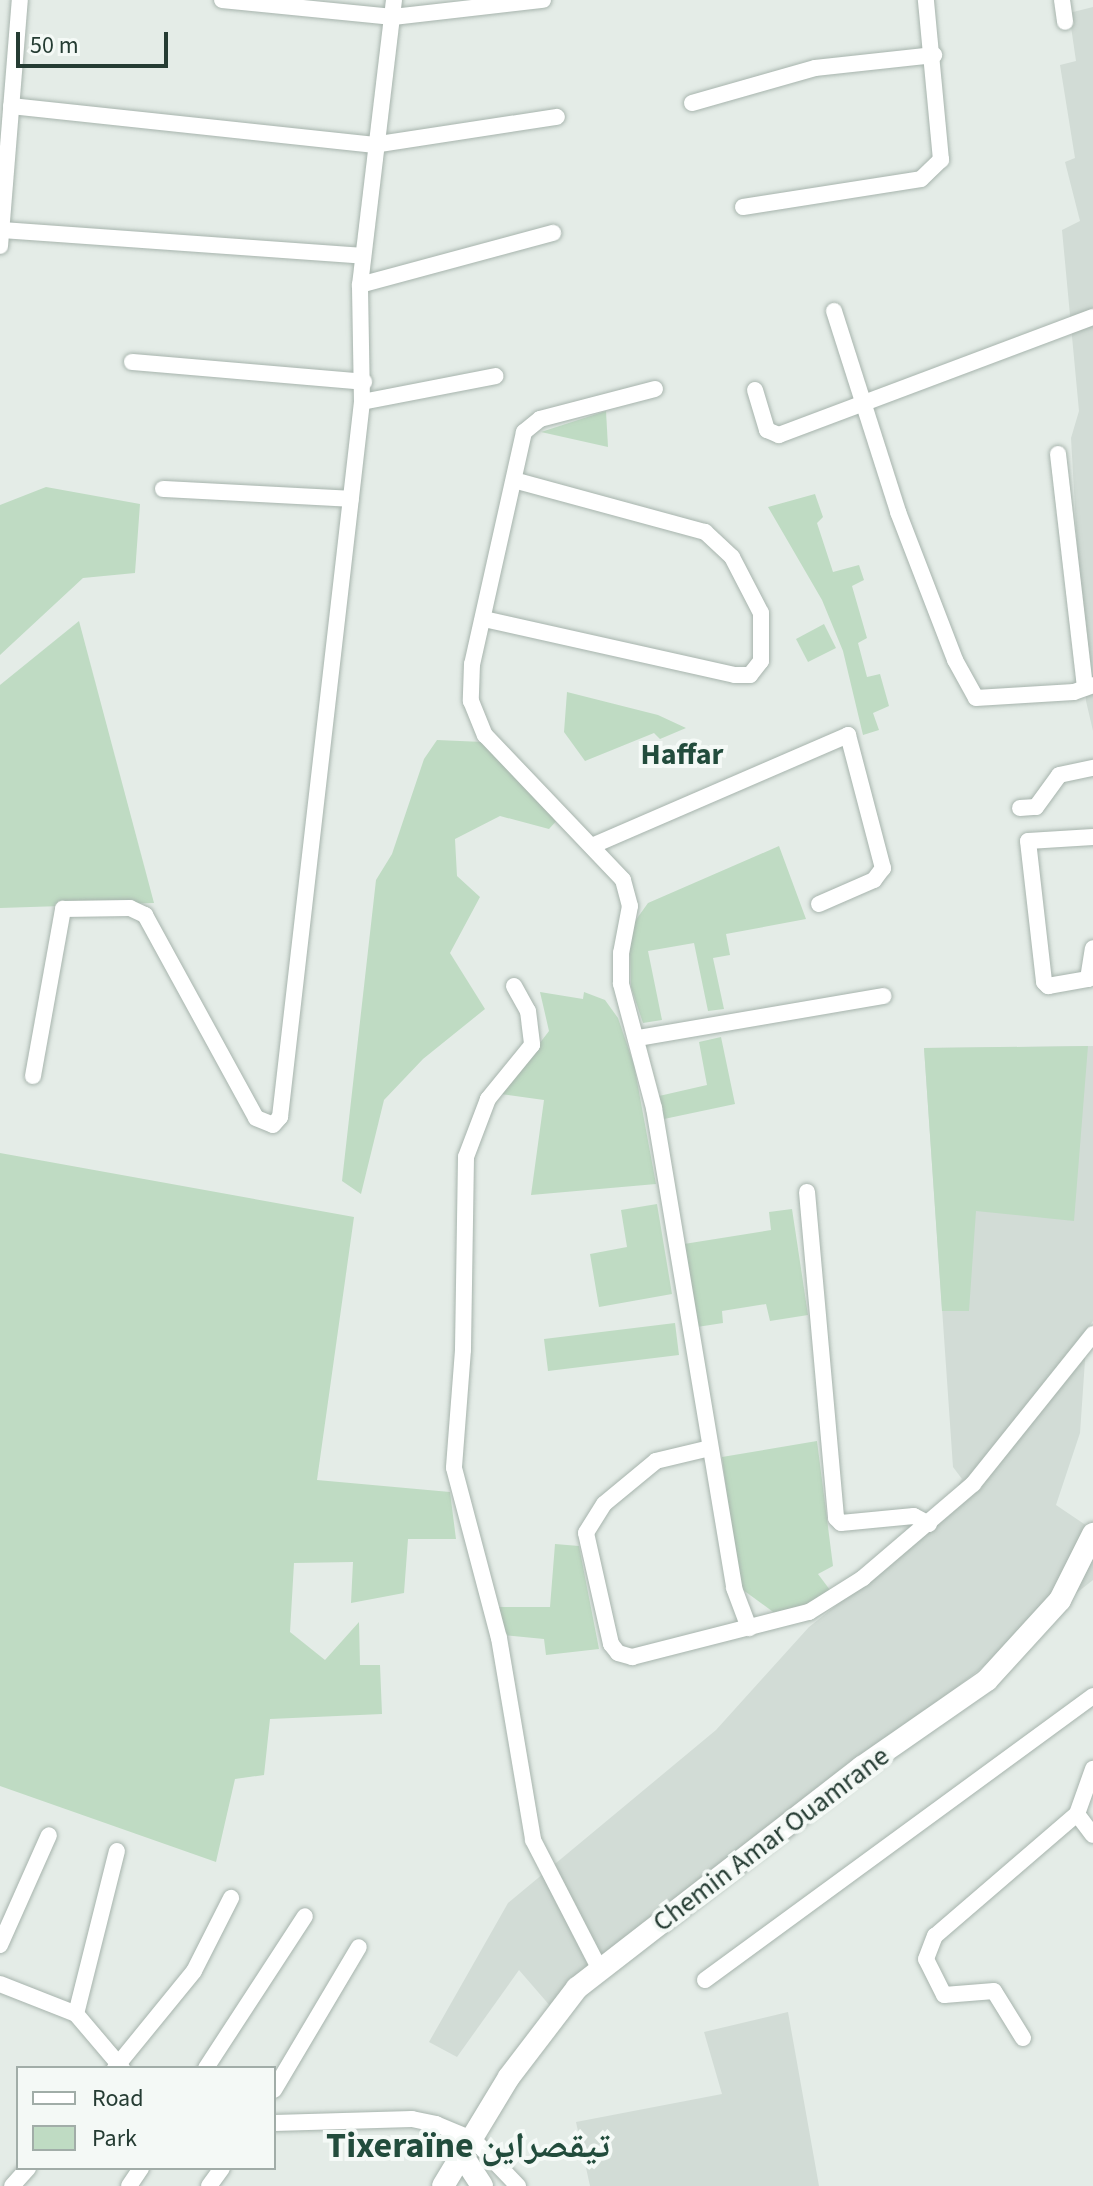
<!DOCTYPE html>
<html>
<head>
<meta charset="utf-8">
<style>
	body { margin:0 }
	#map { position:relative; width:1093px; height:2186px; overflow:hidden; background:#e4ece7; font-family:"Source Sans 3","Noto Naskh Arabic",sans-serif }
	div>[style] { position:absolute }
	.built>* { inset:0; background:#d2dcd6 }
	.green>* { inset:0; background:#bfdbc3 }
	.roads { filter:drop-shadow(0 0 2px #a7b4ad) drop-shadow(0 0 2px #a7b4ad) }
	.street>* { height:16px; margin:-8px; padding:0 8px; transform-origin:8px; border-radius:8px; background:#fff }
	.secondary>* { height:22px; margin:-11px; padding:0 11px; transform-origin:11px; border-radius:11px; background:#fff }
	span { translate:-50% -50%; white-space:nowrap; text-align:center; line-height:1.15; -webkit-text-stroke:8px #f4f9f6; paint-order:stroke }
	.street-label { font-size:28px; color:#253c33 }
	.neighbourhood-label { font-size:30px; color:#224c3c; font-weight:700 }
	.district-label { font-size:36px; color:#224c3c; font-weight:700 }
	.legend { position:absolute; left:16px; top:2066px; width:260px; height:104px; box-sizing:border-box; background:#f4f9f6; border:2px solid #a1ada8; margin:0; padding:10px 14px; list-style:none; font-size:24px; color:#253c33 }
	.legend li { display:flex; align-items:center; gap:16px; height:40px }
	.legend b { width:40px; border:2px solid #a1ada8 }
	.scale { position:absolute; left:16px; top:32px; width:152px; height:36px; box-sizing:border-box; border:4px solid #253c33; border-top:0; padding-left:10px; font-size:24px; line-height:28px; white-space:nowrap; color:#253c33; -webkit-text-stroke:6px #f4f9f6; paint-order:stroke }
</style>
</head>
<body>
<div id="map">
	<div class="built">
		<i style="clip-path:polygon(1093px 7px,1093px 731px,1086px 701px,1071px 438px,1079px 411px,1062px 230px,1080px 221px,1065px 162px,1075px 158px,1060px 65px,1076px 61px,1069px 13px)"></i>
		<i style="clip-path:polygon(1093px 1046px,1093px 1321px,1073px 1348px,1086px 1346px,1080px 1433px,1056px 1505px,1093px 1530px,1093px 1580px,551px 2007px,519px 1970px,457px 2057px,429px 2042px,508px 1903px,716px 1730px,809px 1627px,926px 1534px,962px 1479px,953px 1467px,924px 1048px)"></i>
		<i style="clip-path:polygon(788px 2012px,819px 2186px,590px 2186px,576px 2122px,722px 2094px,704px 2032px)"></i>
	</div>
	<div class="green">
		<i style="clip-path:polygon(606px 411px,608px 447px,541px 432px)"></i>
		<i style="clip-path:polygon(46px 487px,140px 504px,135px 573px,83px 578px,0 655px,0 505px)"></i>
		<i style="clip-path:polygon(815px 494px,823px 517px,817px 523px,833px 572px,859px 565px,864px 580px,852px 586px,867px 638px,858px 643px,867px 677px,880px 674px,889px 706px,873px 713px,879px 730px,863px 735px,843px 651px,822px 600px,768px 507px)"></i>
		<i style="clip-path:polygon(79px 621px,154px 903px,0 908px,0 685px)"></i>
		<i style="clip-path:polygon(824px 624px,836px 648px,808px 662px,796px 639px)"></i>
		<i style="clip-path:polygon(567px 692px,658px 715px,686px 728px,660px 739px,654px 733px,585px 761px,564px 732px)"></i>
		<i style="clip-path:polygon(437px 740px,483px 742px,559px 818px,549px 829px,500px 816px,455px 839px,457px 876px,480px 897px,450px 953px,485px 1009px,423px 1059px,384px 1100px,361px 1194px,342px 1181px,376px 880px,392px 854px,424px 759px)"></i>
		<i style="clip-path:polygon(779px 846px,806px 919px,726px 934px,730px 955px,713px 958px,724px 1009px,708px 1011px,694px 943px,648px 951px,662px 1020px,643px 1023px,631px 987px,630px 951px,633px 924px,648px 903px)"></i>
		<i style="clip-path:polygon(540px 992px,583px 999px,584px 992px,605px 1000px,618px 1018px,634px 1065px,656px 1184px,531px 1195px,544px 1100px,501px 1094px,549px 1031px)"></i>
		<i style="clip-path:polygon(721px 1037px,735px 1104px,664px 1119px,659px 1096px,707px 1085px,699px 1042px)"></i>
		<i style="clip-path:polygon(1088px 1046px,1074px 1221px,976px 1211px,969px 1311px,942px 1311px,924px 1048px)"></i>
		<i style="clip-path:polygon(0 1153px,354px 1217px,317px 1480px,450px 1492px,456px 1539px,408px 1539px,404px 1593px,351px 1603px,353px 1562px,294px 1563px,290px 1632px,325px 1660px,359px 1622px,360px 1665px,380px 1665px,382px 1714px,270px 1719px,264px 1775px,235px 1779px,216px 1862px,0 1786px)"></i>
		<i style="clip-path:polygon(657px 1204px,672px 1294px,599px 1307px,590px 1254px,627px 1247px,621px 1210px)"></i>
		<i style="clip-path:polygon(792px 1209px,808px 1315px,770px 1321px,766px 1304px,722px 1311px,723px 1323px,697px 1327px,684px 1244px,771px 1230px,769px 1212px)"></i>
		<i style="clip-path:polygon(675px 1323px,679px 1355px,548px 1371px,544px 1339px)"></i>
		<i style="clip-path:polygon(817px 1441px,833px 1566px,818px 1574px,830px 1590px,808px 1604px,776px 1614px,739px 1587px,722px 1457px)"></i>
		<i style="clip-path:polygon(555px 1544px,579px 1546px,599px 1649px,546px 1655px,544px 1639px,503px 1635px,498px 1607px,550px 1607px)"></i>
	</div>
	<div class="roads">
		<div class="street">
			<i style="left:222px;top:0;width:172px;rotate:5.7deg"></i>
			<i style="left:393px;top:17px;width:151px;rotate:-6.5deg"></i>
			<i style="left:1062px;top:0;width:22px;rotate:82deg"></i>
			<i style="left:692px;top:103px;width:128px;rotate:-15.9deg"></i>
			<i style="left:815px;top:68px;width:120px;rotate:-6.2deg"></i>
			<i style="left:11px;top:106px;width:364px;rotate:6.1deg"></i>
			<i style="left:373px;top:145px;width:186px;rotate:-8.7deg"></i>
			<i style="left:743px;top:207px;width:180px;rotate:-8.9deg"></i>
			<i style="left:921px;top:179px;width:28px;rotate:-44deg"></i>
			<i style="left:941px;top:160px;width:161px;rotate:-95.4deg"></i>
			<i style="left:3px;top:230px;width:361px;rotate:4.1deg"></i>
			<i style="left:0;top:246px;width:247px;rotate:-85.4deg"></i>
			<i style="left:360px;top:285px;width:200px;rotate:-15.1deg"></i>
			<i style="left:834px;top:311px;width:211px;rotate:72.3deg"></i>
			<i style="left:898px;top:512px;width:159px;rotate:68.9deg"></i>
			<i style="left:955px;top:660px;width:43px;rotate:61.1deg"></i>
			<i style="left:976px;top:698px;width:98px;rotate:-3.5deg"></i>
			<i style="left:1074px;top:692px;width:20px;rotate:-20deg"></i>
			<i style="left:132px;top:362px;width:233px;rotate:4.9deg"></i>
			<i style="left:655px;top:389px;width:119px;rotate:165.4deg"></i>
			<i style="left:540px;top:419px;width:21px;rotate:141deg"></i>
			<i style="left:524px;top:432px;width:238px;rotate:102.6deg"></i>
			<i style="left:472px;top:664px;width:37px;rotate:92deg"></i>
			<i style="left:471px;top:701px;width:37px;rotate:68deg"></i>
			<i style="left:485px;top:735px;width:200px;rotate:46.4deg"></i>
			<i style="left:623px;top:880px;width:27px;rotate:75deg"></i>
			<i style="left:630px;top:906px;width:48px;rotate:100.8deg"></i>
			<i style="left:621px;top:953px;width:31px;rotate:90deg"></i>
			<i style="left:621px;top:984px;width:128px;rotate:75.1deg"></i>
			<i style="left:654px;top:1108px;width:487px;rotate:80.5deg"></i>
			<i style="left:734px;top:1588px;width:43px;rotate:69.4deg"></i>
			<i style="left:755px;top:390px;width:42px;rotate:73.3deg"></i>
			<i style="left:767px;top:430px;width:13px;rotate:23deg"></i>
			<i style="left:779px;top:435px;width:335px;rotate:-20.6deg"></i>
			<i style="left:362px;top:402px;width:136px;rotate:-11deg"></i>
			<i style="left:1058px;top:454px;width:235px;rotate:83.4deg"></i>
			<i style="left:163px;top:489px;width:188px;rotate:3deg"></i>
			<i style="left:484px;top:619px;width:257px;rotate:12.6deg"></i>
			<i style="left:735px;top:675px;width:15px"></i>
			<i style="left:750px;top:675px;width:18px;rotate:-52deg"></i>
			<i style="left:761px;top:661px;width:48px;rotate:-90deg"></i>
			<i style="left:761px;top:613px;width:63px;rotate:-117.4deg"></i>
			<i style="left:732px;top:557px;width:37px;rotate:-137deg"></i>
			<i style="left:705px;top:532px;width:198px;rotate:-164.8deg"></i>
			<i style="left:1020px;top:808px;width:16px;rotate:-4deg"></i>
			<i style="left:1036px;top:807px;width:39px;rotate:-54deg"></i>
			<i style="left:1059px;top:775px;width:35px;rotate:-12deg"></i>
			<i style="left:1093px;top:837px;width:65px;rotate:176.5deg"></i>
			<i style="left:1028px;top:841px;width:142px;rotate:83.5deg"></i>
			<i style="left:1044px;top:982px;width:6px;rotate:45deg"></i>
			<i style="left:1048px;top:986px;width:41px;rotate:-9.9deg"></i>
			<i style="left:1088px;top:979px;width:31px;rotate:-81deg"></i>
			<i style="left:594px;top:845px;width:277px;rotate:-23.4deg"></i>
			<i style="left:848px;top:735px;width:138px;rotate:75.3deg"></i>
			<i style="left:883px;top:868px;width:15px;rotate:127deg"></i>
			<i style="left:874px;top:880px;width:60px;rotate:156.4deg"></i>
			<i style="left:514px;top:986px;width:29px;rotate:61deg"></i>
			<i style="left:528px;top:1011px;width:34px;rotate:83deg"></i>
			<i style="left:532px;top:1045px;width:70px;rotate:129.2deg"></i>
			<i style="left:488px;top:1099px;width:62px;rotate:110.8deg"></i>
			<i style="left:466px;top:1157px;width:193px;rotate:90.9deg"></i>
			<i style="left:463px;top:1350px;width:118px;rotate:94.4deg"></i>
			<i style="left:454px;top:1468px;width:176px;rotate:75.2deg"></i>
			<i style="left:499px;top:1638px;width:205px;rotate:80.4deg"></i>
			<i style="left:533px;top:1840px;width:146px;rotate:62.7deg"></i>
			<i style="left:638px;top:1038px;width:249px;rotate:-9.7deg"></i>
			<i style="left:33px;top:1076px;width:170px;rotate:-79.8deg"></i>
			<i style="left:63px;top:909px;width:67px;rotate:-0.9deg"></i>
			<i style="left:130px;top:908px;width:17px;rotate:25deg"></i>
			<i style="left:145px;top:915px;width:231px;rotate:61.3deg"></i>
			<i style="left:256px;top:1118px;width:18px;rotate:22deg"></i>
			<i style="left:273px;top:1125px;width:11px;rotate:-49deg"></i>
			<i style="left:280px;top:1117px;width:720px;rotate:-83.46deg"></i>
			<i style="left:362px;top:402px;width:117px;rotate:-91deg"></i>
			<i style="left:360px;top:285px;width:287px;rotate:-83.2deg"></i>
			<i style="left:807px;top:1192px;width:327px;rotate:84.9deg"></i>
			<i style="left:836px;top:1518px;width:7px;rotate:45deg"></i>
			<i style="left:841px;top:1523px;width:73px;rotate:-5.5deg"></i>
			<i style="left:914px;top:1516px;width:17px;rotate:28deg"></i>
			<i style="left:710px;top:1448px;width:56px;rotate:166.5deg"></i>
			<i style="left:656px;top:1461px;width:67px;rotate:140.4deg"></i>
			<i style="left:604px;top:1504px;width:34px;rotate:122deg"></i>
			<i style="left:586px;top:1533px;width:114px;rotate:77.3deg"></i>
			<i style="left:611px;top:1644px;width:11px;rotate:52deg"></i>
			<i style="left:618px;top:1653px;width:15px;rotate:16deg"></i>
			<i style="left:632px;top:1657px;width:183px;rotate:-14.3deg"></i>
			<i style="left:809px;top:1612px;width:64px;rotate:-32.2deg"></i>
			<i style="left:863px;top:1578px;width:145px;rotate:-40.5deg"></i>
			<i style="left:973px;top:1484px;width:192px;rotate:-51.3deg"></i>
			<i style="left:1077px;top:1814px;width:26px;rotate:53deg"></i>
			<i style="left:0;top:1945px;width:120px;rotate:-66deg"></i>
			<i style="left:705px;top:1980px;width:481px;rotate:-36.2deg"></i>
			<i style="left:0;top:1984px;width:82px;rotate:21.5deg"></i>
			<i style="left:76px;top:2014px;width:71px;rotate:49.6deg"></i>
			<i style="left:76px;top:2014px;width:168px;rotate:-75.9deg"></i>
			<i style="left:1023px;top:2038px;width:55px;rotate:-121.7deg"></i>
			<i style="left:994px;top:1991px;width:50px;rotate:175.4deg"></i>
			<i style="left:944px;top:1995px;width:40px;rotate:-116.6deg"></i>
			<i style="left:926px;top:1959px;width:25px;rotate:-69deg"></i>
			<i style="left:935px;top:1936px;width:187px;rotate:-40.7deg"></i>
			<i style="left:1077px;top:1814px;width:48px;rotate:-70.4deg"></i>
			<i style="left:115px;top:2068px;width:125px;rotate:-50.8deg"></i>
			<i style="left:194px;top:1971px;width:82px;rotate:-63.1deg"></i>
			<i style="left:206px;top:2068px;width:181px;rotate:-56.9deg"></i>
			<i style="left:274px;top:2090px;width:166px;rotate:-59.3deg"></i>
			<i style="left:274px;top:2123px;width:138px;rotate:-1.7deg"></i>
			<i style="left:412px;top:2119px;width:25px;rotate:12deg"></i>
			<i style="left:436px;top:2124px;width:41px;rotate:22.8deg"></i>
			<i style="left:474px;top:2140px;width:64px;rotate:46.3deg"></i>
			<i style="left:12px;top:2186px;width:24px;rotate:-48deg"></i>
			<i style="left:129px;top:2186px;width:22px;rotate:-56deg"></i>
			<i style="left:209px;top:2186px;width:22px;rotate:-54deg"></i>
		</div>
		<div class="secondary">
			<i style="left:464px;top:2158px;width:33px;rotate:57deg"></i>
			<i style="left:443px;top:2186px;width:127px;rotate:-58.8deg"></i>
			<i style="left:509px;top:2077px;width:112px;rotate:-52.6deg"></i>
			<i style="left:577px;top:1988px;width:361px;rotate:-37.8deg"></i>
			<i style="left:862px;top:1767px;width:152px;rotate:-34.8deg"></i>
			<i style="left:987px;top:1680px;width:108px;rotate:-47.6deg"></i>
			<i style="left:1060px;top:1600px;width:74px;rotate:-63.4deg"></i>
		</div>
	</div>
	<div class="street-label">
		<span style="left:771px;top:1839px;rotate:-37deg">Chemin Amar Ouamrane</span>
	</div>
	<div class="neighbourhood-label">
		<span style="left:682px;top:755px">Haffar</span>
	</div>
	<div class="district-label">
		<span style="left:468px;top:2146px">Tixeraïne تيقصراين</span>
	</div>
	<ul class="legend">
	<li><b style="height:10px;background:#fff"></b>Road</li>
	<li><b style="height:22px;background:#bfdbc3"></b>Park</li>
	</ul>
	<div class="scale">50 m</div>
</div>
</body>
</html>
